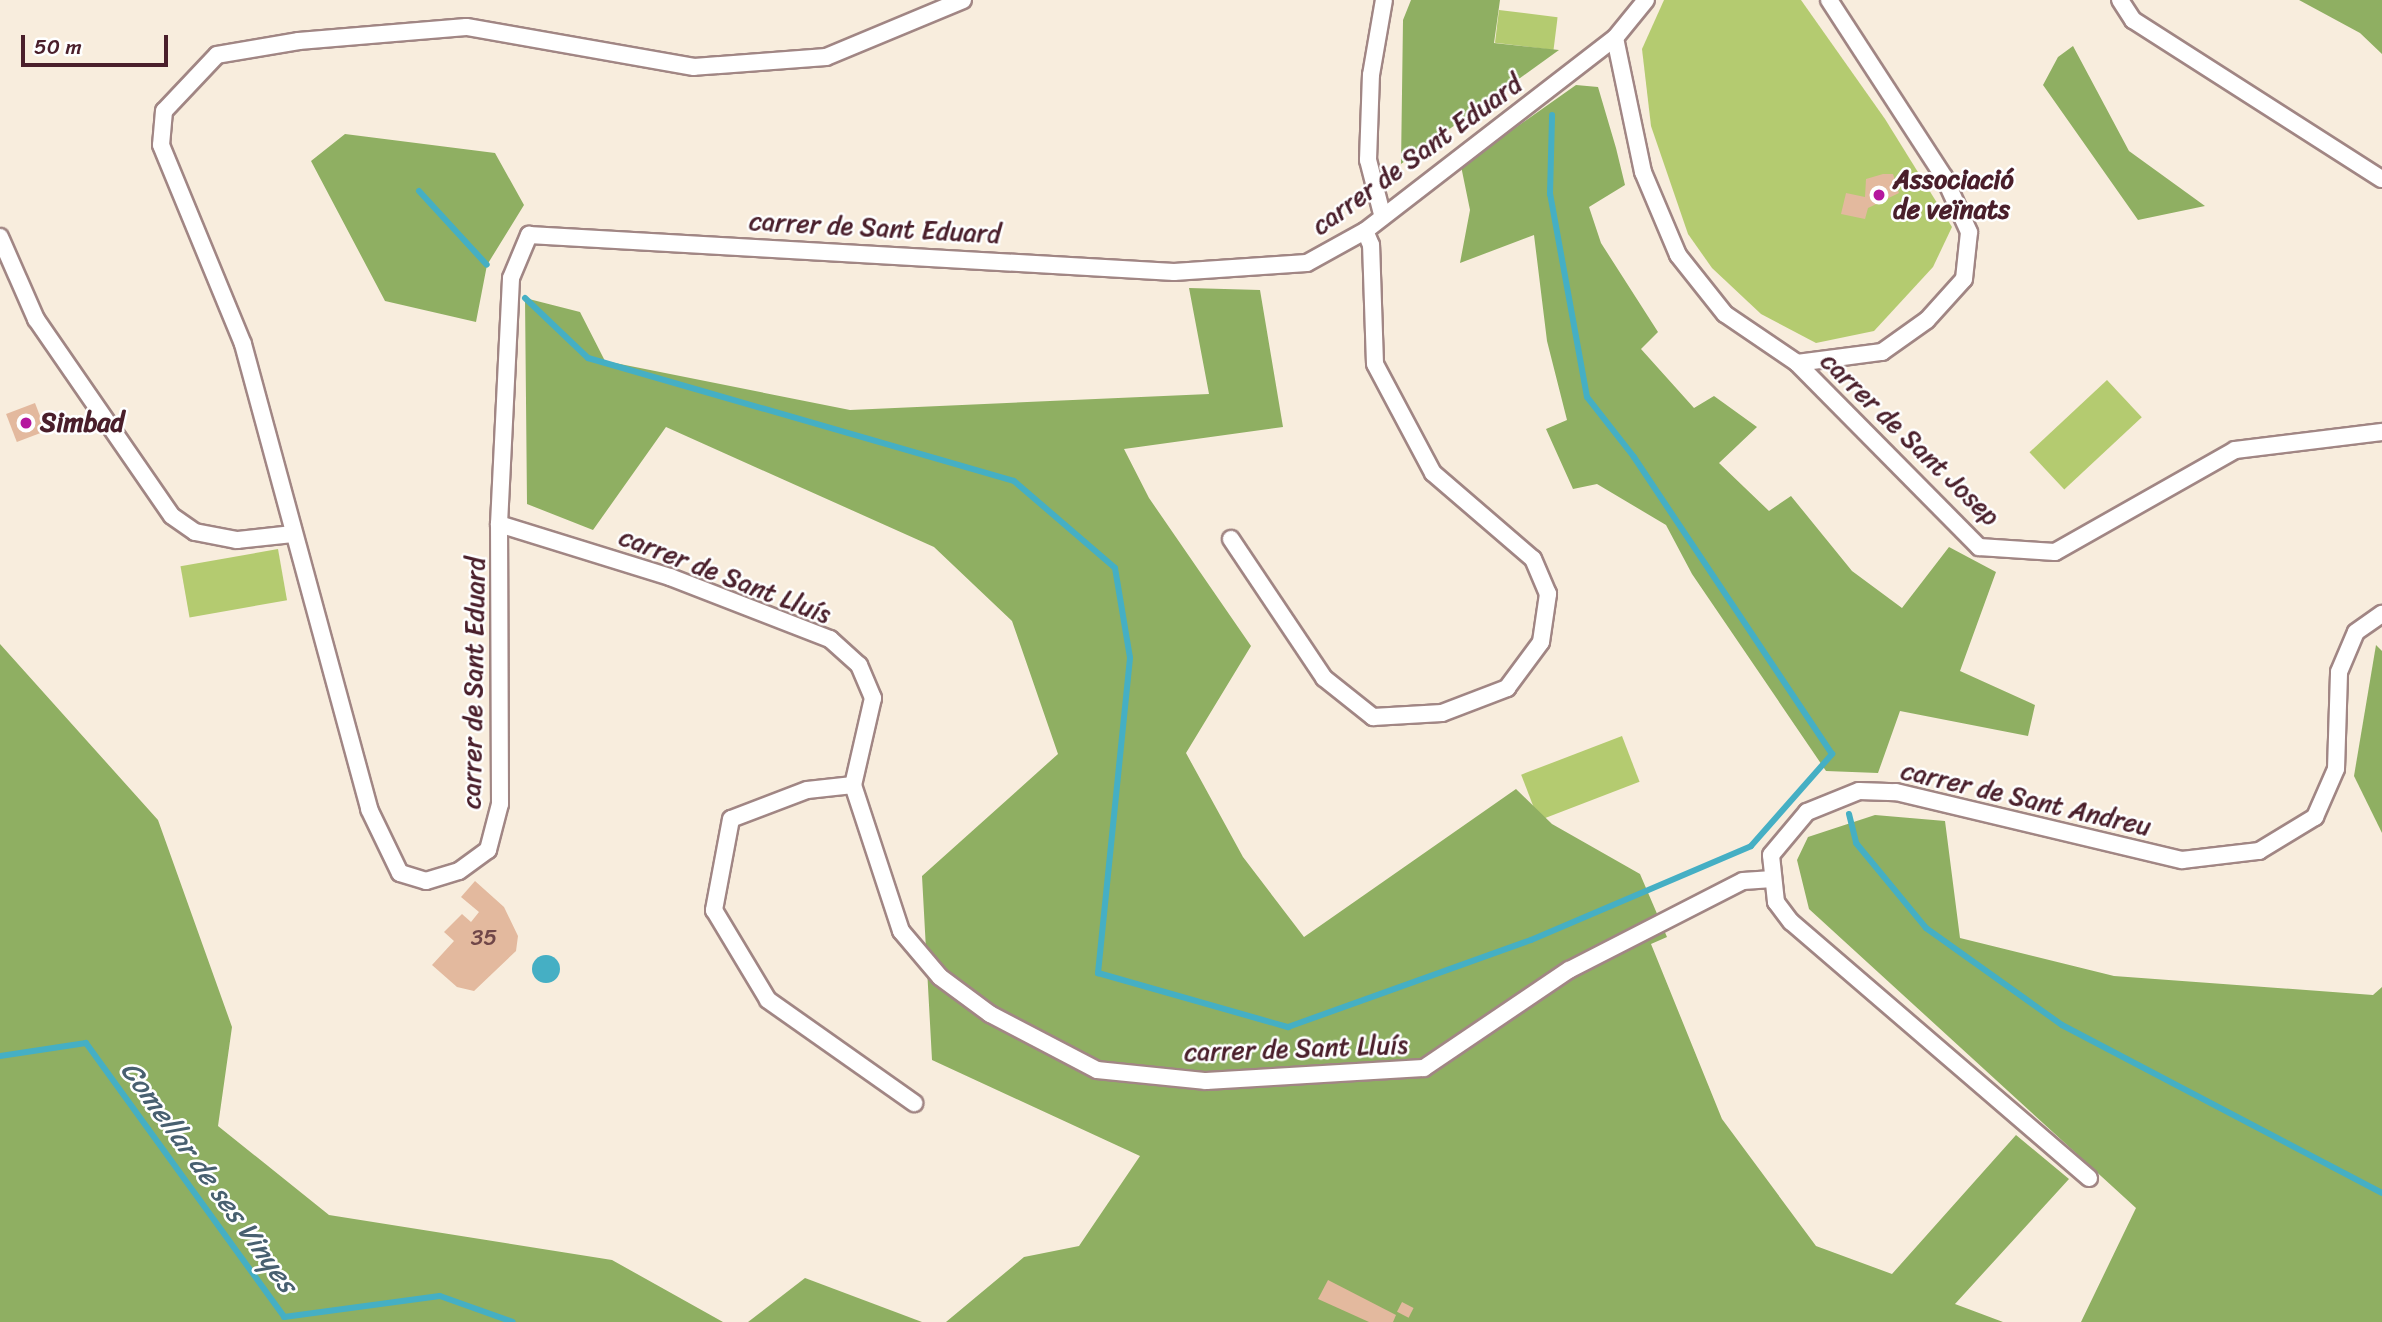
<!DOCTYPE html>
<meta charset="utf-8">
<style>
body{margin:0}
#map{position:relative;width:2382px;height:1322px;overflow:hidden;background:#f8eddd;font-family:Sriracha,sans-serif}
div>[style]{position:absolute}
.green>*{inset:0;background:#b4cb70;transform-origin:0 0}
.forest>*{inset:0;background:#8faf62}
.water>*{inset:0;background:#45afc4}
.round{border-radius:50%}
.stream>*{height:6px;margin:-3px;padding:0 3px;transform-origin:3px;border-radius:3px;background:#45afc4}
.building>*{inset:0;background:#e3b99e;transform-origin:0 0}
.roads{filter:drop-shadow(2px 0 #a18684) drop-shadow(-2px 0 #a18684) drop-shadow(0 2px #a18684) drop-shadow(0 -2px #a18684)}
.minor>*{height:16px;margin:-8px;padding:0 8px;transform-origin:8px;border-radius:8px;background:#fff}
.dots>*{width:19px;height:19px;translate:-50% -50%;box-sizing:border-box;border:4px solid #fff;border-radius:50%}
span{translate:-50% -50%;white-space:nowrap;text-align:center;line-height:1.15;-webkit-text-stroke:5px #fff;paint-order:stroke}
.number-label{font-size:23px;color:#704648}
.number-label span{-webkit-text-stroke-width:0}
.street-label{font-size:26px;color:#4a1f2b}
.poi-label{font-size:26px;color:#4a1f2b;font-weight:700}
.left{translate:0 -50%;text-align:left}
.water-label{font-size:28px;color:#486070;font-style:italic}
.scale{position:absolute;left:21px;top:35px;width:147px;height:32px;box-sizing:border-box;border:4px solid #4a1f2b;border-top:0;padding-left:9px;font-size:21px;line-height:24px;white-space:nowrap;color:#4a1f2b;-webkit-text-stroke:5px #fff;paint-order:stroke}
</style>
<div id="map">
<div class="green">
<i style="clip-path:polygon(1664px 0,1801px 0,1885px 119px,1952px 227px,1933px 267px,1874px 331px,1816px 343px,1761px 314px,1712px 268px,1688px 234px,1651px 126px,1642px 49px)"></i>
<i style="left:1499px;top:10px;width:59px;height:33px;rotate:7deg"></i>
<i style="left:2107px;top:380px;width:51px;height:106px;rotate:47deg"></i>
<i style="left:278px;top:549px;width:52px;height:99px;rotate:80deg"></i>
<i style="left:1622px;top:736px;width:49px;height:108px;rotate:69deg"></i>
</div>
<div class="forest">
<i style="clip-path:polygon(1411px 0,1500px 0,1494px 43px,1559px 50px,1401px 164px,1403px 20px)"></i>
<i style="clip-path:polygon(2299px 0,2382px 0,2382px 54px,2360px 33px)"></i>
<i style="clip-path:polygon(2073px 46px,2129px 151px,2205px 206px,2138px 220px,2043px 85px,2058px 57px)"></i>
<i style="clip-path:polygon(1576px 85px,1598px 87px,1616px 148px,1625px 185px,1589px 207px,1601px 243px,1658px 332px,1641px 349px,1694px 408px,1714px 396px,1757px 427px,1719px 463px,1769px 511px,1791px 496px,1852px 571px,1902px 608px,1949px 547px,1996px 572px,1960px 671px,2035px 705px,2028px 736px,1900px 711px,1878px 773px,1826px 771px,1692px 574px,1666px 525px,1597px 484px,1573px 489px,1546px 429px,1567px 420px,1547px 341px,1534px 235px,1460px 263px,1470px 210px,1461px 166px)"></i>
<i style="clip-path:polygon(345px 134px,495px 153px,524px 205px,487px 265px,476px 322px,385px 301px,311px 161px)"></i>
<i style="clip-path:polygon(1189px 288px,1260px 290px,1283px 427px,1124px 449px,1149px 498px,1251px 646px,1186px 753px,1243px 857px,1304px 937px,1516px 789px,1552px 824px,1640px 874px,1667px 937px,1651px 944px,1722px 1119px,1816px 1246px,1892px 1274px,2016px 1135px,2069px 1179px,1955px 1304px,2003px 1322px,946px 1322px,1024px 1257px,1079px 1246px,1140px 1156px,932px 1060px,922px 876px,1058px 754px,1012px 621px,934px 547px,666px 427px,593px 530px,527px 504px,525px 298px,580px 312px,605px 361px,850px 410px,1209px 394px)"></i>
<i style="clip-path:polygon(0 644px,158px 820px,232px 1027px,218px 1126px,329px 1215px,612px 1260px,723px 1322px,0 1322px)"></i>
<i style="clip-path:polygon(2376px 645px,2382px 651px,2382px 833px,2354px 776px)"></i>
<i style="clip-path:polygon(1875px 815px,1945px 821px,1960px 938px,2114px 976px,2373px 995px,2382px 987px,2382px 1322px,2081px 1322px,2136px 1208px,1809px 909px,1797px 860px,1808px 837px)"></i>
<i style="clip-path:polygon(805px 1278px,922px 1322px,748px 1322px)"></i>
</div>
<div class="water">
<i class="round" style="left:532px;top:955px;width:28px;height:28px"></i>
</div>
<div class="stream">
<i style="left:419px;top:191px;width:100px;rotate:47.4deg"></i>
<i style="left:525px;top:298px;width:87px;rotate:43.6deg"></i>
<i style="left:588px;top:358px;width:443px;rotate:16.1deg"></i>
<i style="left:1014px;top:481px;width:133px;rotate:40.7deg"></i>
<i style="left:1115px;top:568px;width:91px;rotate:80.5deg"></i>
<i style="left:1130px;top:658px;width:317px;rotate:95.8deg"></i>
<i style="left:1098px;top:973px;width:198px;rotate:15.9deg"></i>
<i style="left:1288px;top:1027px;width:258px;rotate:-19.7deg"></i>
<i style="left:1531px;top:940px;width:239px;rotate:-23.1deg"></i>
<i style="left:1751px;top:846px;width:123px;rotate:-48.6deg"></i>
<i style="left:1832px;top:754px;width:357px;rotate:-123.7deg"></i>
<i style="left:1634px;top:457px;width:76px;rotate:-128.1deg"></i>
<i style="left:1587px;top:397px;width:206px;rotate:-100.3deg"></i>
<i style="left:1550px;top:194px;width:79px;rotate:-88.5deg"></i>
<i style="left:1849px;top:814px;width:30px;rotate:76deg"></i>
<i style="left:1856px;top:843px;width:110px;rotate:50.5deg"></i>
<i style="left:1926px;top:928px;width:167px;rotate:35.5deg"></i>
<i style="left:2062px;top:1025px;width:361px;rotate:27.7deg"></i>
<i style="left:0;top:1056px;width:87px;rotate:-8.6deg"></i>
<i style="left:86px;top:1043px;width:338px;rotate:54.1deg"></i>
<i style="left:284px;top:1317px;width:157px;rotate:-7.7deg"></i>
<i style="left:440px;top:1296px;width:77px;rotate:19.6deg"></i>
</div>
<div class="building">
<i style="clip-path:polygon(1883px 174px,1893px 174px,1899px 193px,1868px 208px,1865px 219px,1841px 214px,1846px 193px,1865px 197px,1866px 179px)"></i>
<i style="left:35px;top:403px;width:30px;height:31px;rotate:69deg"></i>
<i style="clip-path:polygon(475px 881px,504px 907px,518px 936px,516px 951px,474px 991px,457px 987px,432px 965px,454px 941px,444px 932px,462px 914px,471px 922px,479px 912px,461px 897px)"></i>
<i style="clip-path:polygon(1328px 1280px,1396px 1315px,1393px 1322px,1369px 1322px,1318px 1299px)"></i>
<i style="left:1402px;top:1302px;width:13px;height:11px;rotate:27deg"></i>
</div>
<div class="roads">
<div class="minor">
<i style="left:963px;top:0;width:148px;rotate:157.4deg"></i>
<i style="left:826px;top:57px;width:132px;rotate:175.7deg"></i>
<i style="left:694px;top:67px;width:231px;rotate:-170deg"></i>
<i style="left:466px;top:27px;width:168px;rotate:175.2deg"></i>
<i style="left:299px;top:41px;width:83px;rotate:170.3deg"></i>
<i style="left:217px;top:55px;width:77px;rotate:133.4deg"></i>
<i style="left:164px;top:111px;width:34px;rotate:95deg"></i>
<i style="left:161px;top:145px;width:215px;rotate:67.6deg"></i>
<i style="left:243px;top:344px;width:482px;rotate:74.8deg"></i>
<i style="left:369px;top:809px;width:71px;rotate:64.2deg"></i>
<i style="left:400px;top:873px;width:27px;rotate:17deg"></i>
<i style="left:426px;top:881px;width:34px;rotate:-17deg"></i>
<i style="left:459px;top:871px;width:36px;rotate:-36deg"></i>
<i style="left:488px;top:850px;width:48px;rotate:-75.4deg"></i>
<i style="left:500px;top:804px;width:280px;rotate:-90.2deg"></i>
<i style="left:499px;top:524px;width:246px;rotate:-87.2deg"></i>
<i style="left:511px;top:278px;width:47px;rotate:-67.3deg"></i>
<i style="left:529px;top:235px;width:646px;rotate:3.28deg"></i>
<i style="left:1174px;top:272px;width:133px;rotate:-3.9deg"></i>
<i style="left:1307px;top:263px;width:66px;rotate:-28.9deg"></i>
<i style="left:1365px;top:231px;width:316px;rotate:-37.7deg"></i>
<i style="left:1615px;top:38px;width:49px;rotate:-50.8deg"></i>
<i style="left:2120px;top:0;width:24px;rotate:57deg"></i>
<i style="left:2133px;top:20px;width:295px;rotate:32.6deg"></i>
<i style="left:1615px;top:38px;width:137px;rotate:78.2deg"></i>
<i style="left:1643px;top:172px;width:90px;rotate:67.1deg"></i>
<i style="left:1678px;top:255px;width:75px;rotate:51.5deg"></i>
<i style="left:1725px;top:314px;width:87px;rotate:34.2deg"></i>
<i style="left:1797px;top:363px;width:86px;rotate:-7.4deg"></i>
<i style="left:1882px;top:352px;width:55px;rotate:-35.4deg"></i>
<i style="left:1927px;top:320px;width:55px;rotate:-47.9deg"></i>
<i style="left:1964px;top:279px;width:47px;rotate:-83.9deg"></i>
<i style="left:1969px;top:232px;width:60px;rotate:-114.4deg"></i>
<i style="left:1944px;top:177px;width:211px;rotate:-123deg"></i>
<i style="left:1382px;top:214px;width:56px;rotate:-104.5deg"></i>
<i style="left:1368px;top:160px;width:85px;rotate:-88deg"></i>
<i style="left:1371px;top:75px;width:76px;rotate:-80.2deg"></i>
<i style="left:0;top:237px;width:90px;rotate:66.3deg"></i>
<i style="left:36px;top:319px;width:239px;rotate:55.4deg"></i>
<i style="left:172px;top:516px;width:28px;rotate:35deg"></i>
<i style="left:195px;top:532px;width:43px;rotate:10.8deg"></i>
<i style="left:237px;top:540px;width:55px;rotate:-6.2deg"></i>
<i style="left:1797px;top:363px;width:259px;rotate:45.3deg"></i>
<i style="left:1979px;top:547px;width:76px;rotate:3.8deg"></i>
<i style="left:2055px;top:552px;width:207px;rotate:-29.5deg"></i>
<i style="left:2235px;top:450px;width:148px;rotate:-7deg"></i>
<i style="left:499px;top:524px;width:179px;rotate:17.2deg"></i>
<i style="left:670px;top:577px;width:172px;rotate:21.2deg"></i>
<i style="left:830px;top:639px;width:39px;rotate:42deg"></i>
<i style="left:859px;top:665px;width:36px;rotate:67deg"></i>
<i style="left:873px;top:698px;width:89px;rotate:102.9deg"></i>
<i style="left:853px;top:785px;width:154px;rotate:71.8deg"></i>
<i style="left:901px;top:931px;width:60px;rotate:49.7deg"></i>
<i style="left:940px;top:977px;width:62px;rotate:36.5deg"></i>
<i style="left:990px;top:1014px;width:121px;rotate:27.6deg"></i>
<i style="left:1097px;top:1070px;width:110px;rotate:5.8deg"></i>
<i style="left:1206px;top:1081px;width:218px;rotate:-3.4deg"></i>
<i style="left:1424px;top:1068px;width:175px;rotate:-34.1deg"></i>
<i style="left:1569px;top:970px;width:195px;rotate:-27.1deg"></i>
<i style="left:1743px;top:881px;width:26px;rotate:-4deg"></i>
<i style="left:1231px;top:539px;width:167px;rotate:56.2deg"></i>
<i style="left:1324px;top:678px;width:63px;rotate:38.5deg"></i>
<i style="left:1373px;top:717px;width:69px;rotate:-3.3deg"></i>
<i style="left:1442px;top:713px;width:70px;rotate:-21deg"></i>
<i style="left:1507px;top:688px;width:57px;rotate:-53.5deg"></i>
<i style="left:1541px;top:642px;width:49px;rotate:-81.7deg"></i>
<i style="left:1548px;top:594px;width:38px;rotate:-113deg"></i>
<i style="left:1533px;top:559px;width:132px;rotate:-139.3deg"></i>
<i style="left:1433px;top:473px;width:123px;rotate:-118deg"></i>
<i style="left:1375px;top:364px;width:119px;rotate:-91.9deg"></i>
<i style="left:1371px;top:245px;width:15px;rotate:-113deg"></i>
<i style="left:853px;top:785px;width:46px;rotate:173.8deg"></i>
<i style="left:807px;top:790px;width:81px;rotate:159.1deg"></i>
<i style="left:731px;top:819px;width:93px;rotate:100.6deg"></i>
<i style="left:714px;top:910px;width:105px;rotate:59deg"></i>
<i style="left:768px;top:1000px;width:179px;rotate:35.2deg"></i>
<i style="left:2089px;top:1178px;width:393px;rotate:-139.3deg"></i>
<i style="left:1791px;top:922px;width:25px;rotate:-127deg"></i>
<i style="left:1776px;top:902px;width:47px;rotate:-96.1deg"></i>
<i style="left:1771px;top:855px;width:56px;rotate:-50.1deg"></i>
<i style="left:1807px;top:812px;width:56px;rotate:-22deg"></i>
<i style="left:1859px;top:791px;width:37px;rotate:2deg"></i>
<i style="left:1896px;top:792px;width:294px;rotate:13.4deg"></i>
<i style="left:2182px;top:860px;width:78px;rotate:-6.7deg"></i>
<i style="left:2259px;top:851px;width:66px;rotate:-31.3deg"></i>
<i style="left:2315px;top:817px;width:52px;rotate:-66.4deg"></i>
<i style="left:2336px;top:769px;width:97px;rotate:-88.2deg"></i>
<i style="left:2339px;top:672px;width:43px;rotate:-67deg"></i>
<i style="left:2356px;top:632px;width:32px;rotate:-35deg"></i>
</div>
</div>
<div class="dots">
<i style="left:1879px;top:195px;background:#b5179e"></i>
<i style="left:26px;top:423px;background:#b5179e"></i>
</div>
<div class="number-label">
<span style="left:484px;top:938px">35</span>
</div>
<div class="street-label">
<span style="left:1417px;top:155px;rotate:-36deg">carrer de Sant Eduard</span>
<span style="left:875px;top:228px;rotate:3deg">carrer de Sant Eduard</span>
<span style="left:1910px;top:439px;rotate:44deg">carrer de Sant Josep</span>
<span style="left:725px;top:576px;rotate:21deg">carrer de Sant Lluís</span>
<span style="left:474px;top:683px;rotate:-89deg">carrer de Sant Eduard</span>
<span style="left:2026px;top:799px;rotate:13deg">carrer de Sant Andreu</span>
<span style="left:1296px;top:1049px;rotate:-2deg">carrer de Sant Lluís</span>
</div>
<div class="poi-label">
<span class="left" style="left:1893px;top:195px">Associació<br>de veïnats</span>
<span class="left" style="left:40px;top:423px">Simbad</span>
</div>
<div class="water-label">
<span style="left:209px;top:1177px;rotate:54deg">Comellar de ses Vinyes</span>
</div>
<div class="scale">50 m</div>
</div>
